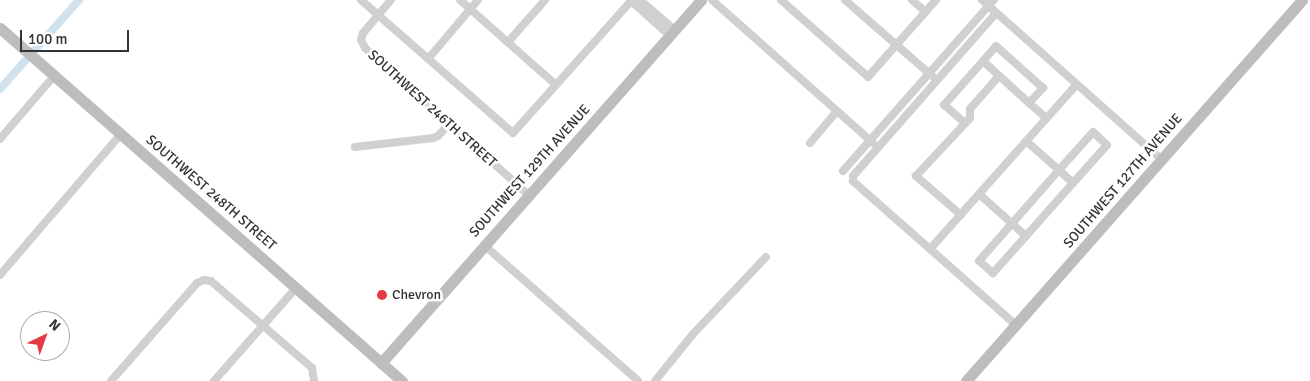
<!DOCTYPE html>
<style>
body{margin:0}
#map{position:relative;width:1310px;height:381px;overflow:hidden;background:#fff;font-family:Signika,sans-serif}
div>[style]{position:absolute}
.canal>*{height:8px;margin:-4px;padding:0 4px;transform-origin:4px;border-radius:4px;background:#cfe2ee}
.street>*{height:8px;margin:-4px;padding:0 4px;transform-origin:4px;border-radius:4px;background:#d0d0d0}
.secondary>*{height:11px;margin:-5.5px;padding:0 5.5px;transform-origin:5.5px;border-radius:5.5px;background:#bdbdbd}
.dots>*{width:14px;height:14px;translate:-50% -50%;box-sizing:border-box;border:2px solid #fff;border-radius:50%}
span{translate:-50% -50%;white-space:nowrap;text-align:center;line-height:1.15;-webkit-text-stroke:5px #fff;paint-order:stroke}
.street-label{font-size:14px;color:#333}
.poi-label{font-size:14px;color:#333}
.left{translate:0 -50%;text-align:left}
.north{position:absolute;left:20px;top:311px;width:50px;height:50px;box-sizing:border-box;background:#fff;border:1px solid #adadad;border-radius:50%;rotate:42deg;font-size:14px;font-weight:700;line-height:20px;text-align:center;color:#333}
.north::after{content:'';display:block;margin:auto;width:18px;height:22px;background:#e63946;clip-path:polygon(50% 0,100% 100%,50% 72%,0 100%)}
.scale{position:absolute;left:20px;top:30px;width:109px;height:22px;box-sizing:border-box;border:2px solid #333;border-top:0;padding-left:6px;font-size:15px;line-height:18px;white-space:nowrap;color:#333;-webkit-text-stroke:4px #fff;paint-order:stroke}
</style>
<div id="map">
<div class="canal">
<i style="left:0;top:89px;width:119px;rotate:-48.4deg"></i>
</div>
<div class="street">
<i style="left:361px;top:0;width:202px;rotate:41.2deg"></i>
<i style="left:513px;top:133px;width:178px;rotate:-48.2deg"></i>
<i style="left:391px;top:0;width:43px;rotate:130.3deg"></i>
<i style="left:363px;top:33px;width:7px;rotate:106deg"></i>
<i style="left:361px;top:40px;width:9px;rotate:63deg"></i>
<i style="left:365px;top:48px;width:220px;rotate:41.9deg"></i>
<i style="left:460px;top:0;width:128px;rotate:41.5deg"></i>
<i style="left:630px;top:0;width:54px;rotate:42deg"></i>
<i style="left:640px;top:0;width:46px;rotate:40.6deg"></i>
<i style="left:712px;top:0;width:215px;rotate:41.6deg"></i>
<i style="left:781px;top:0;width:116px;rotate:41.5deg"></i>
<i style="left:868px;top:77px;width:103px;rotate:-48.6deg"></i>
<i style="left:845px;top:0;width:116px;rotate:41.1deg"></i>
<i style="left:912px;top:0;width:18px;rotate:41deg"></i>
<i style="left:982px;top:0;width:241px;rotate:41.6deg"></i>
<i style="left:508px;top:42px;width:56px;rotate:-48.6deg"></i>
<i style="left:428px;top:59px;width:77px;rotate:-49.7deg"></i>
<i style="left:1029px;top:103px;width:21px;rotate:-47deg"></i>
<i style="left:1043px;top:88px;width:63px;rotate:-138.2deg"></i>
<i style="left:996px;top:46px;width:20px;rotate:131deg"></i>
<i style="left:983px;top:61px;width:62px;rotate:42.4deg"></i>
<i style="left:1029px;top:103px;width:23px;rotate:41deg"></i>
<i style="left:965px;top:123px;width:28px;rotate:-139deg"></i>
<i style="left:944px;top:105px;width:59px;rotate:-48.4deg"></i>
<i style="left:0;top:139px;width:83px;rotate:-49.4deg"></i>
<i style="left:1026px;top:141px;width:44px;rotate:41.3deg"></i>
<i style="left:1059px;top:170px;width:51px;rotate:-48.2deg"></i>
<i style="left:1093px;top:132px;width:19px;rotate:43deg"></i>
<i style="left:1107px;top:145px;width:51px;rotate:131.8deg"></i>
<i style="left:1073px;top:183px;width:71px;rotate:131.6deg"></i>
<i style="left:1026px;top:236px;width:50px;rotate:131.7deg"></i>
<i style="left:993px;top:273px;width:18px;rotate:-139deg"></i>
<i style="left:979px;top:261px;width:121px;rotate:-48.7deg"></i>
<i style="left:1059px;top:170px;width:19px;rotate:43deg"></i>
<i style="left:810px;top:143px;width:42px;rotate:-49.8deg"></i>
<i style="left:355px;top:147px;width:79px;rotate:-6.6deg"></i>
<i style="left:433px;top:138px;width:5px;rotate:-22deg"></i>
<i style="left:438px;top:136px;width:16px;rotate:-47deg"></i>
<i style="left:843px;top:171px;width:228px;rotate:-48.6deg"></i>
<i style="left:979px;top:194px;width:63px;rotate:41.8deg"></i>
<i style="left:961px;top:215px;width:60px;rotate:-139.1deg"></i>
<i style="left:916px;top:176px;width:79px;rotate:-47deg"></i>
<i style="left:970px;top:118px;width:9px;rotate:-90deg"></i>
<i style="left:970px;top:109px;width:44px;rotate:-48.7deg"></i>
<i style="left:484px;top:245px;width:205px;rotate:41.4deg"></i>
<i style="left:930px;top:249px;width:103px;rotate:-138.6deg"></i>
<i style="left:853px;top:181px;width:5px;rotate:-90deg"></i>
<i style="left:853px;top:176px;width:217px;rotate:-48.7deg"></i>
<i style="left:0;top:275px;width:186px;rotate:-49.4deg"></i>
<i style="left:1016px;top:325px;width:115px;rotate:-138.5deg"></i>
<i style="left:930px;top:249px;width:220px;rotate:-48.3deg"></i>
<i style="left:111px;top:381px;width:130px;rotate:-48.7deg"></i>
<i style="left:197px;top:283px;width:8px;rotate:-23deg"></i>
<i style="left:204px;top:280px;width:7px;rotate:8deg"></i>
<i style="left:211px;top:281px;width:133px;rotate:40.7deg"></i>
<i style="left:312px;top:368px;width:13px;rotate:81deg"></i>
<i style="left:214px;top:381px;width:124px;rotate:-48.6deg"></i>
<i style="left:655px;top:381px;width:60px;rotate:-51deg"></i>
<i style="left:693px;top:334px;width:106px;rotate:-46.5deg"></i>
</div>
<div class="secondary">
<i style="left:0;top:28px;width:535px;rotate:41.29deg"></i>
<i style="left:381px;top:363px;width:484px;rotate:-48.6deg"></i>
<i style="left:966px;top:381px;width:508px;rotate:-48.59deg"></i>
</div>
<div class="dots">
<i style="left:382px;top:295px;background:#e63946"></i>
</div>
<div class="street-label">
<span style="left:432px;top:109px;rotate:42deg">SOUTHWEST 246TH STREET</span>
<span style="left:530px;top:171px;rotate:-48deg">SOUTHWEST 129TH AVENUE</span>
<span style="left:1123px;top:181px;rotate:-49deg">SOUTHWEST 127TH AVENUE</span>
<span style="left:211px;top:193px;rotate:41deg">SOUTHWEST 248TH STREET</span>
</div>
<div class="poi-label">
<span class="left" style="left:392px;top:295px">Chevron</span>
</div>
<div class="north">N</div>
<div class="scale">100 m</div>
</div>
